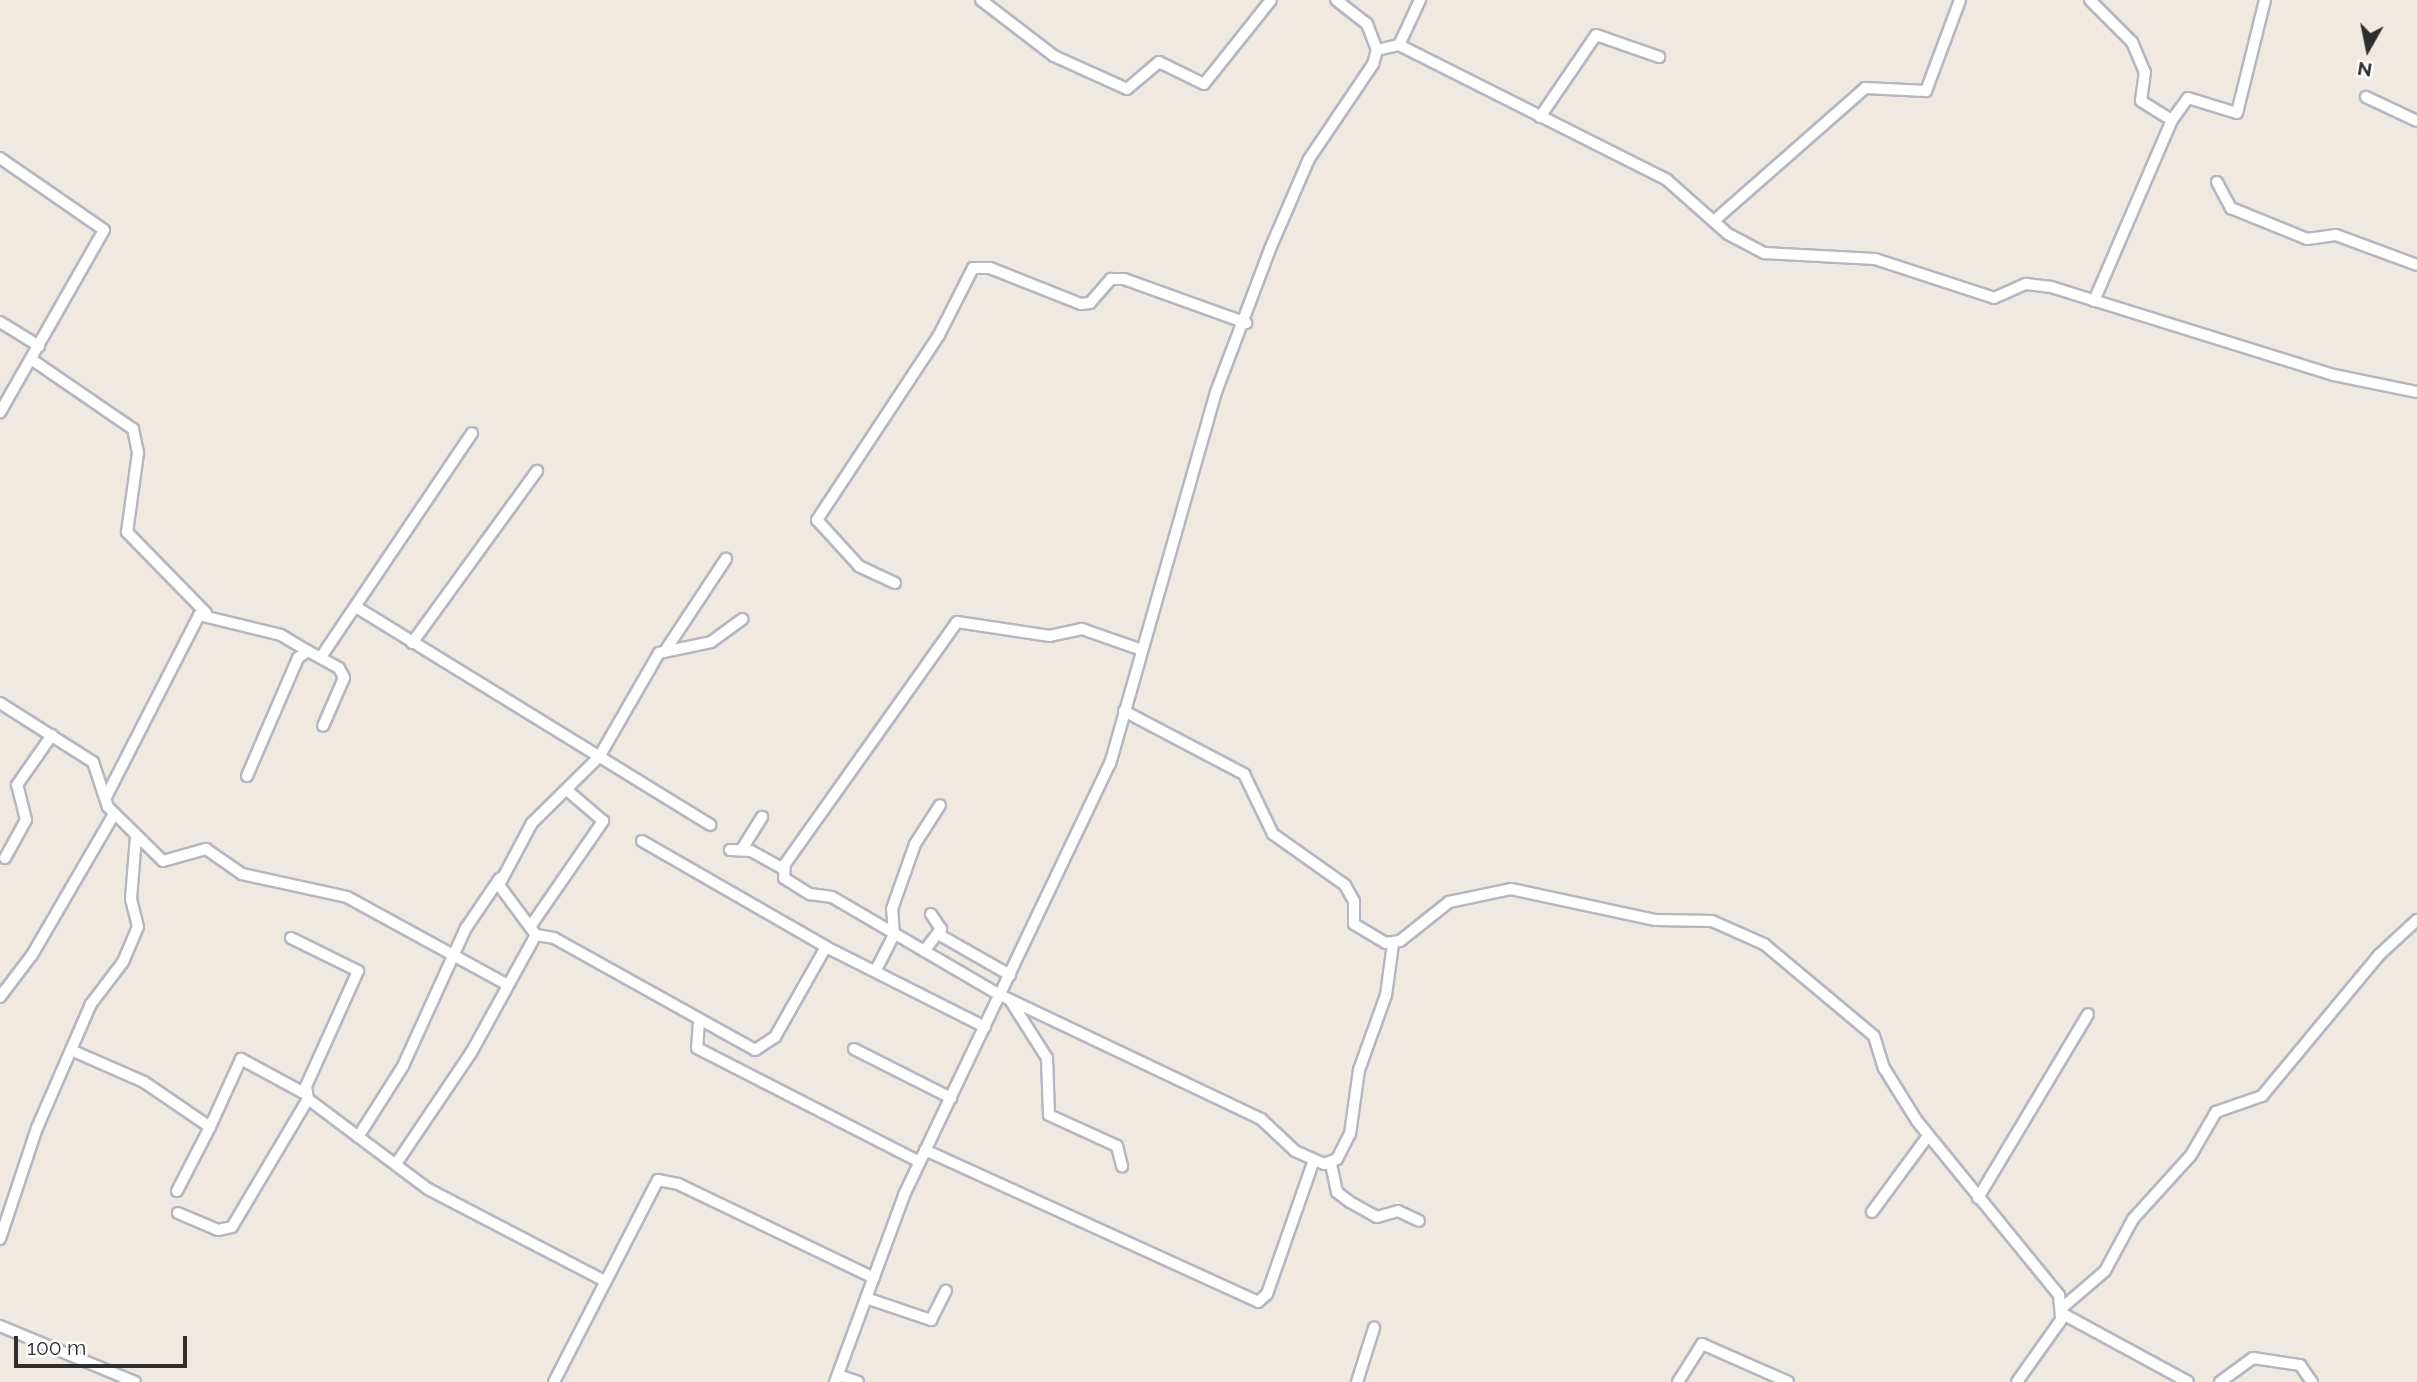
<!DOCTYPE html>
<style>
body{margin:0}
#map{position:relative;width:2417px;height:1382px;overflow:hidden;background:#efe9e1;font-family:Raleway,sans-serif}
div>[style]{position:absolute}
.roads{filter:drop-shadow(2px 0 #b4b7c1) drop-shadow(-2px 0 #b4b7c1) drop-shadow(0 2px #b4b7c1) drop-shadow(0 -2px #b4b7c1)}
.minor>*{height:10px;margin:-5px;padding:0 5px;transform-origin:5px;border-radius:5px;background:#fff}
span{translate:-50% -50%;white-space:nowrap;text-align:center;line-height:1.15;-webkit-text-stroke:7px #fff;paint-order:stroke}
.north{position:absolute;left:2333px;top:14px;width:70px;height:70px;-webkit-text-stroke:5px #fff;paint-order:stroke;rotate:189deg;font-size:19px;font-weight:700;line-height:28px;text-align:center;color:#2e2e2e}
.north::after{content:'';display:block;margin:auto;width:24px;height:32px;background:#2e2e2e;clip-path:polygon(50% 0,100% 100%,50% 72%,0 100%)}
.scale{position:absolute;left:14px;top:1336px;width:173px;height:32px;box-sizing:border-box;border:4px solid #2e2e2e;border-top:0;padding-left:9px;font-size:21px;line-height:24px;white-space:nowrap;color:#2e2e2e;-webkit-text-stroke:5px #fff;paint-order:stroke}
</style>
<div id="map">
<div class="roads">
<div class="minor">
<i style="left:981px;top:0;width:92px;rotate:37.5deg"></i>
<i style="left:1054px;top:56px;width:80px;rotate:24.3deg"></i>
<i style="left:1127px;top:89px;width:42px;rotate:-40.2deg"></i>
<i style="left:1159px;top:62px;width:50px;rotate:26.1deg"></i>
<i style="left:1204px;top:84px;width:107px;rotate:-51.4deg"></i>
<i style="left:2090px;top:0;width:59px;rotate:45deg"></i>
<i style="left:2132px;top:42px;width:33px;rotate:67deg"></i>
<i style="left:2145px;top:72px;width:29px;rotate:98deg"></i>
<i style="left:2141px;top:101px;width:36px;rotate:32deg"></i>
<i style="left:2172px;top:120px;width:27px;rotate:-54deg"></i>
<i style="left:2188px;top:98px;width:51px;rotate:17deg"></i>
<i style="left:2237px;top:113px;width:116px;rotate:-76.1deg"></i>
<i style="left:1399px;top:45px;width:300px;rotate:26.7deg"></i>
<i style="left:1667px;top:180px;width:81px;rotate:41.5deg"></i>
<i style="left:1728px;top:234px;width:41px;rotate:27.8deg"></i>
<i style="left:1764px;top:253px;width:111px;rotate:3.1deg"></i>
<i style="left:1875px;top:259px;width:125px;rotate:18.1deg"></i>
<i style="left:1994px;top:298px;width:35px;rotate:-24deg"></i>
<i style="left:2026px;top:284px;width:25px;rotate:7deg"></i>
<i style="left:2051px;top:287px;width:296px;rotate:17.3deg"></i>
<i style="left:2334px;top:375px;width:85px;rotate:11.6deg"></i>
<i style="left:1377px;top:50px;width:23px;rotate:-13deg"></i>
<i style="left:1399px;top:45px;width:50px;rotate:-65deg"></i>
<i style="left:2366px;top:97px;width:56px;rotate:25.2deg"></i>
<i style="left:1540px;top:117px;width:99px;rotate:-55.7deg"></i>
<i style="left:1596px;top:35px;width:67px;rotate:19.2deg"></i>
<i style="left:0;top:158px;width:126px;rotate:34.7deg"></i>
<i style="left:104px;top:230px;width:210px;rotate:119.7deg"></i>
<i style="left:2217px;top:182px;width:30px;rotate:62deg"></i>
<i style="left:2231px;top:208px;width:82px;rotate:22.2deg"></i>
<i style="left:2307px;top:239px;width:29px;rotate:-8deg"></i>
<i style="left:2336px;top:235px;width:86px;rotate:20.3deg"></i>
<i style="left:1715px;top:220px;width:200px;rotate:-41.3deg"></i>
<i style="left:1865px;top:88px;width:61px;rotate:2.8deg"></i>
<i style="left:1926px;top:91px;width:97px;rotate:-69.5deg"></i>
<i style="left:2094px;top:301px;width:197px;rotate:-66.7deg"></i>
<i style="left:0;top:322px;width:46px;rotate:31.6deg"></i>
<i style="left:31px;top:359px;width:124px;rotate:34.5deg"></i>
<i style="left:133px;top:429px;width:25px;rotate:78deg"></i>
<i style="left:138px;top:453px;width:80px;rotate:97.9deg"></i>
<i style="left:127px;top:532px;width:113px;rotate:45.7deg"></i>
<i style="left:895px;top:583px;width:40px;rotate:-155deg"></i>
<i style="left:859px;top:566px;width:62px;rotate:-132.4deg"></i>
<i style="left:817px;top:520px;width:222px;rotate:-56.6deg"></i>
<i style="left:939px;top:335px;width:75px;rotate:-63.1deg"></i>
<i style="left:973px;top:268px;width:17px"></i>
<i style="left:990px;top:268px;width:98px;rotate:21.6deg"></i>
<i style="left:1081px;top:304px;width:9px;rotate:-6deg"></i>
<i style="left:1090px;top:303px;width:32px;rotate:-49deg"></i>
<i style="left:1111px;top:279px;width:13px"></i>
<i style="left:1124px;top:279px;width:130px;rotate:19.8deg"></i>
<i style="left:356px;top:607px;width:416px;rotate:31.6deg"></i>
<i style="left:412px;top:643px;width:213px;rotate:-54deg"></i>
<i style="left:667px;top:648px;width:107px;rotate:-56.5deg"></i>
<i style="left:1142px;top:650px;width:64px;rotate:-160.7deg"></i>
<i style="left:1082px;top:629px;width:33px;rotate:168deg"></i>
<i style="left:1050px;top:636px;width:94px;rotate:-171.4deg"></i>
<i style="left:957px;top:622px;width:297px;rotate:125.4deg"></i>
<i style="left:785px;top:864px;width:14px;rotate:94deg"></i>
<i style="left:784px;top:878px;width:31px;rotate:32deg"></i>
<i style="left:810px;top:894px;width:22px;rotate:8deg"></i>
<i style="left:832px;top:897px;width:194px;rotate:30.3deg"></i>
<i style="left:1000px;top:995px;width:289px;rotate:25.4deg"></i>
<i style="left:1261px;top:1119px;width:47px;rotate:43.3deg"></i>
<i style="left:1295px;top:1151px;width:32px;rotate:24deg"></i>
<i style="left:1324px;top:1164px;width:14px;rotate:-21deg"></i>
<i style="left:1337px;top:1159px;width:28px;rotate:-63deg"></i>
<i style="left:1350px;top:1134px;width:65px;rotate:-82deg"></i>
<i style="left:1359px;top:1070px;width:80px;rotate:-70.2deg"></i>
<i style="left:1386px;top:995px;width:51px;rotate:-82.2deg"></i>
<i style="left:321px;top:657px;width:270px;rotate:-56deg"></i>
<i style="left:0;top:703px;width:110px;rotate:32.4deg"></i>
<i style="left:93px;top:762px;width:47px;rotate:71.6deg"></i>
<i style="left:108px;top:807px;width:77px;rotate:44.5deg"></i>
<i style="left:163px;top:861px;width:45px;rotate:-15.6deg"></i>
<i style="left:206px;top:849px;width:44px;rotate:34.8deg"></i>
<i style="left:242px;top:874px;width:107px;rotate:12.4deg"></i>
<i style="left:347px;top:897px;width:181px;rotate:28.7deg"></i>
<i style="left:1124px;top:711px;width:136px;rotate:27.7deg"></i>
<i style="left:1244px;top:774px;width:67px;rotate:64.2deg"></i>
<i style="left:1273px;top:834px;width:88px;rotate:35.3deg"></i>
<i style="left:1345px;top:885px;width:18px;rotate:61deg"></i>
<i style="left:1354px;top:901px;width:23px;rotate:90deg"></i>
<i style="left:1354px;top:924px;width:37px;rotate:31deg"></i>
<i style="left:1386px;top:943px;width:14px;rotate:-8deg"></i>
<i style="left:1400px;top:941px;width:63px;rotate:-38.5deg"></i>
<i style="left:1449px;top:902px;width:63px;rotate:-11.8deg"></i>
<i style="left:1511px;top:889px;width:148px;rotate:12.1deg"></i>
<i style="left:1656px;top:920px;width:56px;rotate:1deg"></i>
<i style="left:1712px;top:921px;width:57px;rotate:23.9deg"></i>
<i style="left:1764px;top:944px;width:143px;rotate:39.9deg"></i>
<i style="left:1874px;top:1036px;width:34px;rotate:73deg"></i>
<i style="left:1884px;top:1068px;width:62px;rotate:58.1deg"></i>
<i style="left:1917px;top:1121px;width:225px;rotate:50.8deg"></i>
<i style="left:2059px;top:1295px;width:25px;rotate:85deg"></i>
<i style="left:2061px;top:1320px;width:76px;rotate:125.4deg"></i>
<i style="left:247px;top:776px;width:129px;rotate:-66.6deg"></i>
<i style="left:298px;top:658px;width:12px;rotate:-35deg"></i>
<i style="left:308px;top:651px;width:35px;rotate:29deg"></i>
<i style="left:339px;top:668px;width:11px;rotate:63deg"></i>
<i style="left:344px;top:678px;width:52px;rotate:113.6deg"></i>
<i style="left:106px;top:797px;width:204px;rotate:-62.9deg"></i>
<i style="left:199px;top:615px;width:84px;rotate:13.7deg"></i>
<i style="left:281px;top:635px;width:31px;rotate:31deg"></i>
<i style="left:642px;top:841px;width:212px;rotate:29.9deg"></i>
<i style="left:742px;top:849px;width:38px;rotate:-58deg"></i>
<i style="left:730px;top:850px;width:21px;rotate:3deg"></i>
<i style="left:751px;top:851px;width:37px;rotate:29deg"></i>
<i style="left:5px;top:858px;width:43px;rotate:-61.1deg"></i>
<i style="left:26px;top:820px;width:36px;rotate:-104deg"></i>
<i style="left:17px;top:785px;width:61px;rotate:-55deg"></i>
<i style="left:530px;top:927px;width:129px;rotate:-55.4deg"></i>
<i style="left:603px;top:821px;width:48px;rotate:-139.3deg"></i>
<i style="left:938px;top:934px;width:83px;rotate:29.7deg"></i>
<i style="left:536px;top:935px;width:62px;rotate:-126.5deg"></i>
<i style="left:499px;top:885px;width:70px;rotate:-62deg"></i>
<i style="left:532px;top:823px;width:94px;rotate:-44.6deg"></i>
<i style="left:599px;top:757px;width:120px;rotate:-60deg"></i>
<i style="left:659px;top:653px;width:53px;rotate:-11.9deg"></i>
<i style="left:711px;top:642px;width:39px;rotate:-36deg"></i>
<i style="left:291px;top:938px;width:75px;rotate:26.2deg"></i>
<i style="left:358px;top:971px;width:126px;rotate:114.3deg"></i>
<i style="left:306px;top:1086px;width:13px;rotate:81deg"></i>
<i style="left:308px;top:1099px;width:150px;rotate:36.9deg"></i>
<i style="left:428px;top:1189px;width:199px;rotate:27.5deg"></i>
<i style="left:924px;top:951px;width:28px;rotate:-52deg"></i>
<i style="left:941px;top:929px;width:18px;rotate:-124deg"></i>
<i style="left:876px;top:970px;width:39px;rotate:-63deg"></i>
<i style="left:894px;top:935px;width:26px;rotate:-94deg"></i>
<i style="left:892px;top:909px;width:69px;rotate:-70.5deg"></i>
<i style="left:915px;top:844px;width:46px;rotate:-57.3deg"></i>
<i style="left:0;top:997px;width:53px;rotate:-52.7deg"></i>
<i style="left:32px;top:955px;width:163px;rotate:-59.8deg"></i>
<i style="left:1010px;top:1000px;width:69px;rotate:57.5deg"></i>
<i style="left:1047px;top:1058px;width:57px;rotate:88deg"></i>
<i style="left:1049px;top:1115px;width:75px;rotate:24.5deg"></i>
<i style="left:1117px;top:1146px;width:21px;rotate:76deg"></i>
<i style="left:699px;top:1021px;width:27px;rotate:94deg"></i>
<i style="left:697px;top:1048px;width:250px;rotate:27.1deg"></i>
<i style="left:854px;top:1049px;width:109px;rotate:26.8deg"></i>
<i style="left:71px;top:1050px;width:80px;rotate:23.7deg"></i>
<i style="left:144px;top:1082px;width:80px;rotate:34.3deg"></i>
<i style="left:210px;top:1127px;width:75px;rotate:-65.5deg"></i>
<i style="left:241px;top:1059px;width:72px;rotate:28.4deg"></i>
<i style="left:358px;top:1137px;width:84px;rotate:-57.6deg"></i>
<i style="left:403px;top:1066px;width:152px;rotate:-65.5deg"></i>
<i style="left:466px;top:928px;width:60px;rotate:-55.8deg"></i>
<i style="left:925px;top:1150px;width:366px;rotate:24.5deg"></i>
<i style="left:1258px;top:1302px;width:12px;rotate:-42deg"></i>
<i style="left:1267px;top:1294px;width:142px;rotate:-70.7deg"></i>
<i style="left:396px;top:1164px;width:134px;rotate:-56deg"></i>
<i style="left:471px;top:1053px;width:135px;rotate:-61.2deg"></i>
<i style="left:536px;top:935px;width:18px;rotate:9deg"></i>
<i style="left:554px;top:938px;width:230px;rotate:29.1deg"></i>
<i style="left:755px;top:1050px;width:24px;rotate:-33deg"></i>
<i style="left:775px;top:1037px;width:103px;rotate:-60.5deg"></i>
<i style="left:826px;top:947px;width:178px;rotate:26.7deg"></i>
<i style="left:1331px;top:1164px;width:29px;rotate:78deg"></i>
<i style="left:1337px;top:1192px;width:16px;rotate:38deg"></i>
<i style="left:1350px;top:1202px;width:31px;rotate:29deg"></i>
<i style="left:1377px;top:1217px;width:22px;rotate:-16deg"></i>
<i style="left:1398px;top:1211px;width:23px;rotate:25deg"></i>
<i style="left:177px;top:1191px;width:72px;rotate:-62.7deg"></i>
<i style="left:1978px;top:1198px;width:214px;rotate:-59.1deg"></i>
<i style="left:1872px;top:1212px;width:94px;rotate:-53.6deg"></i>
<i style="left:178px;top:1213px;width:43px;rotate:23deg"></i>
<i style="left:218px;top:1230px;width:14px;rotate:-12deg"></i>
<i style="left:232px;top:1227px;width:149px;rotate:-59.3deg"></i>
<i style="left:0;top:1239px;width:117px;rotate:-71.6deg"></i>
<i style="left:37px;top:1128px;width:135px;rotate:-66.5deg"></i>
<i style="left:91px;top:1004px;width:53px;rotate:-52.7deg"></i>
<i style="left:123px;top:962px;width:38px;rotate:-67deg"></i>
<i style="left:138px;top:927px;width:29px;rotate:-104deg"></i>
<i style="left:131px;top:899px;width:62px;rotate:-85.4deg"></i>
<i style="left:866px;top:1298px;width:69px;rotate:18.7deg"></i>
<i style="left:931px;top:1320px;width:33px;rotate:-63deg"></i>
<i style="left:2063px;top:1307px;width:55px;rotate:-40.6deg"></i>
<i style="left:2105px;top:1271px;width:59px;rotate:-61.7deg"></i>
<i style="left:2133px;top:1219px;width:86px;rotate:-47.8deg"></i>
<i style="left:2191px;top:1155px;width:50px;rotate:-59.8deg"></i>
<i style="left:2216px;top:1112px;width:49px;rotate:-19.2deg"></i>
<i style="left:2262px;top:1096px;width:183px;rotate:-50.3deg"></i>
<i style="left:2379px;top:955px;width:52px;rotate:-42.6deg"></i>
<i style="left:2063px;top:1314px;width:142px;rotate:28.5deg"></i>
<i style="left:0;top:1326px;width:146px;rotate:22.5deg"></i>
<i style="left:838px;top:1375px;width:21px;rotate:19deg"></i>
<i style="left:554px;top:1382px;width:227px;rotate:-62.8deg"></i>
<i style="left:658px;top:1180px;width:20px;rotate:11deg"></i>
<i style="left:678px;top:1184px;width:217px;rotate:25.6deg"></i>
<i style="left:835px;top:1382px;width:199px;rotate:-69.7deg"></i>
<i style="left:904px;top:1195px;width:478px;rotate:-64.5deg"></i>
<i style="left:1110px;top:764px;width:387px;rotate:-74.1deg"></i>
<i style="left:1216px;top:392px;width:153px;rotate:-69.3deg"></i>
<i style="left:1270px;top:249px;width:98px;rotate:-66.6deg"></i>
<i style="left:1309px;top:159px;width:115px;rotate:-56deg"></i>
<i style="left:1373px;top:64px;width:15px;rotate:-74deg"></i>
<i style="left:1377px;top:50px;width:28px;rotate:-111deg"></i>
<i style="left:1367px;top:24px;width:39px;rotate:-142deg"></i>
<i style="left:1357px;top:1382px;width:57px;rotate:-72.5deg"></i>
<i style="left:1678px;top:1382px;width:45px;rotate:-57.7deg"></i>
<i style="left:1702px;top:1344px;width:94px;rotate:23.8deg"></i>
<i style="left:2220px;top:1382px;width:41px;rotate:-36deg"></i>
<i style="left:2253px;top:1358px;width:48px;rotate:8.5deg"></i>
<i style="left:2300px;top:1365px;width:21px;rotate:55deg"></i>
</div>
</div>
<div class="north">N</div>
<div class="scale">100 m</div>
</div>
